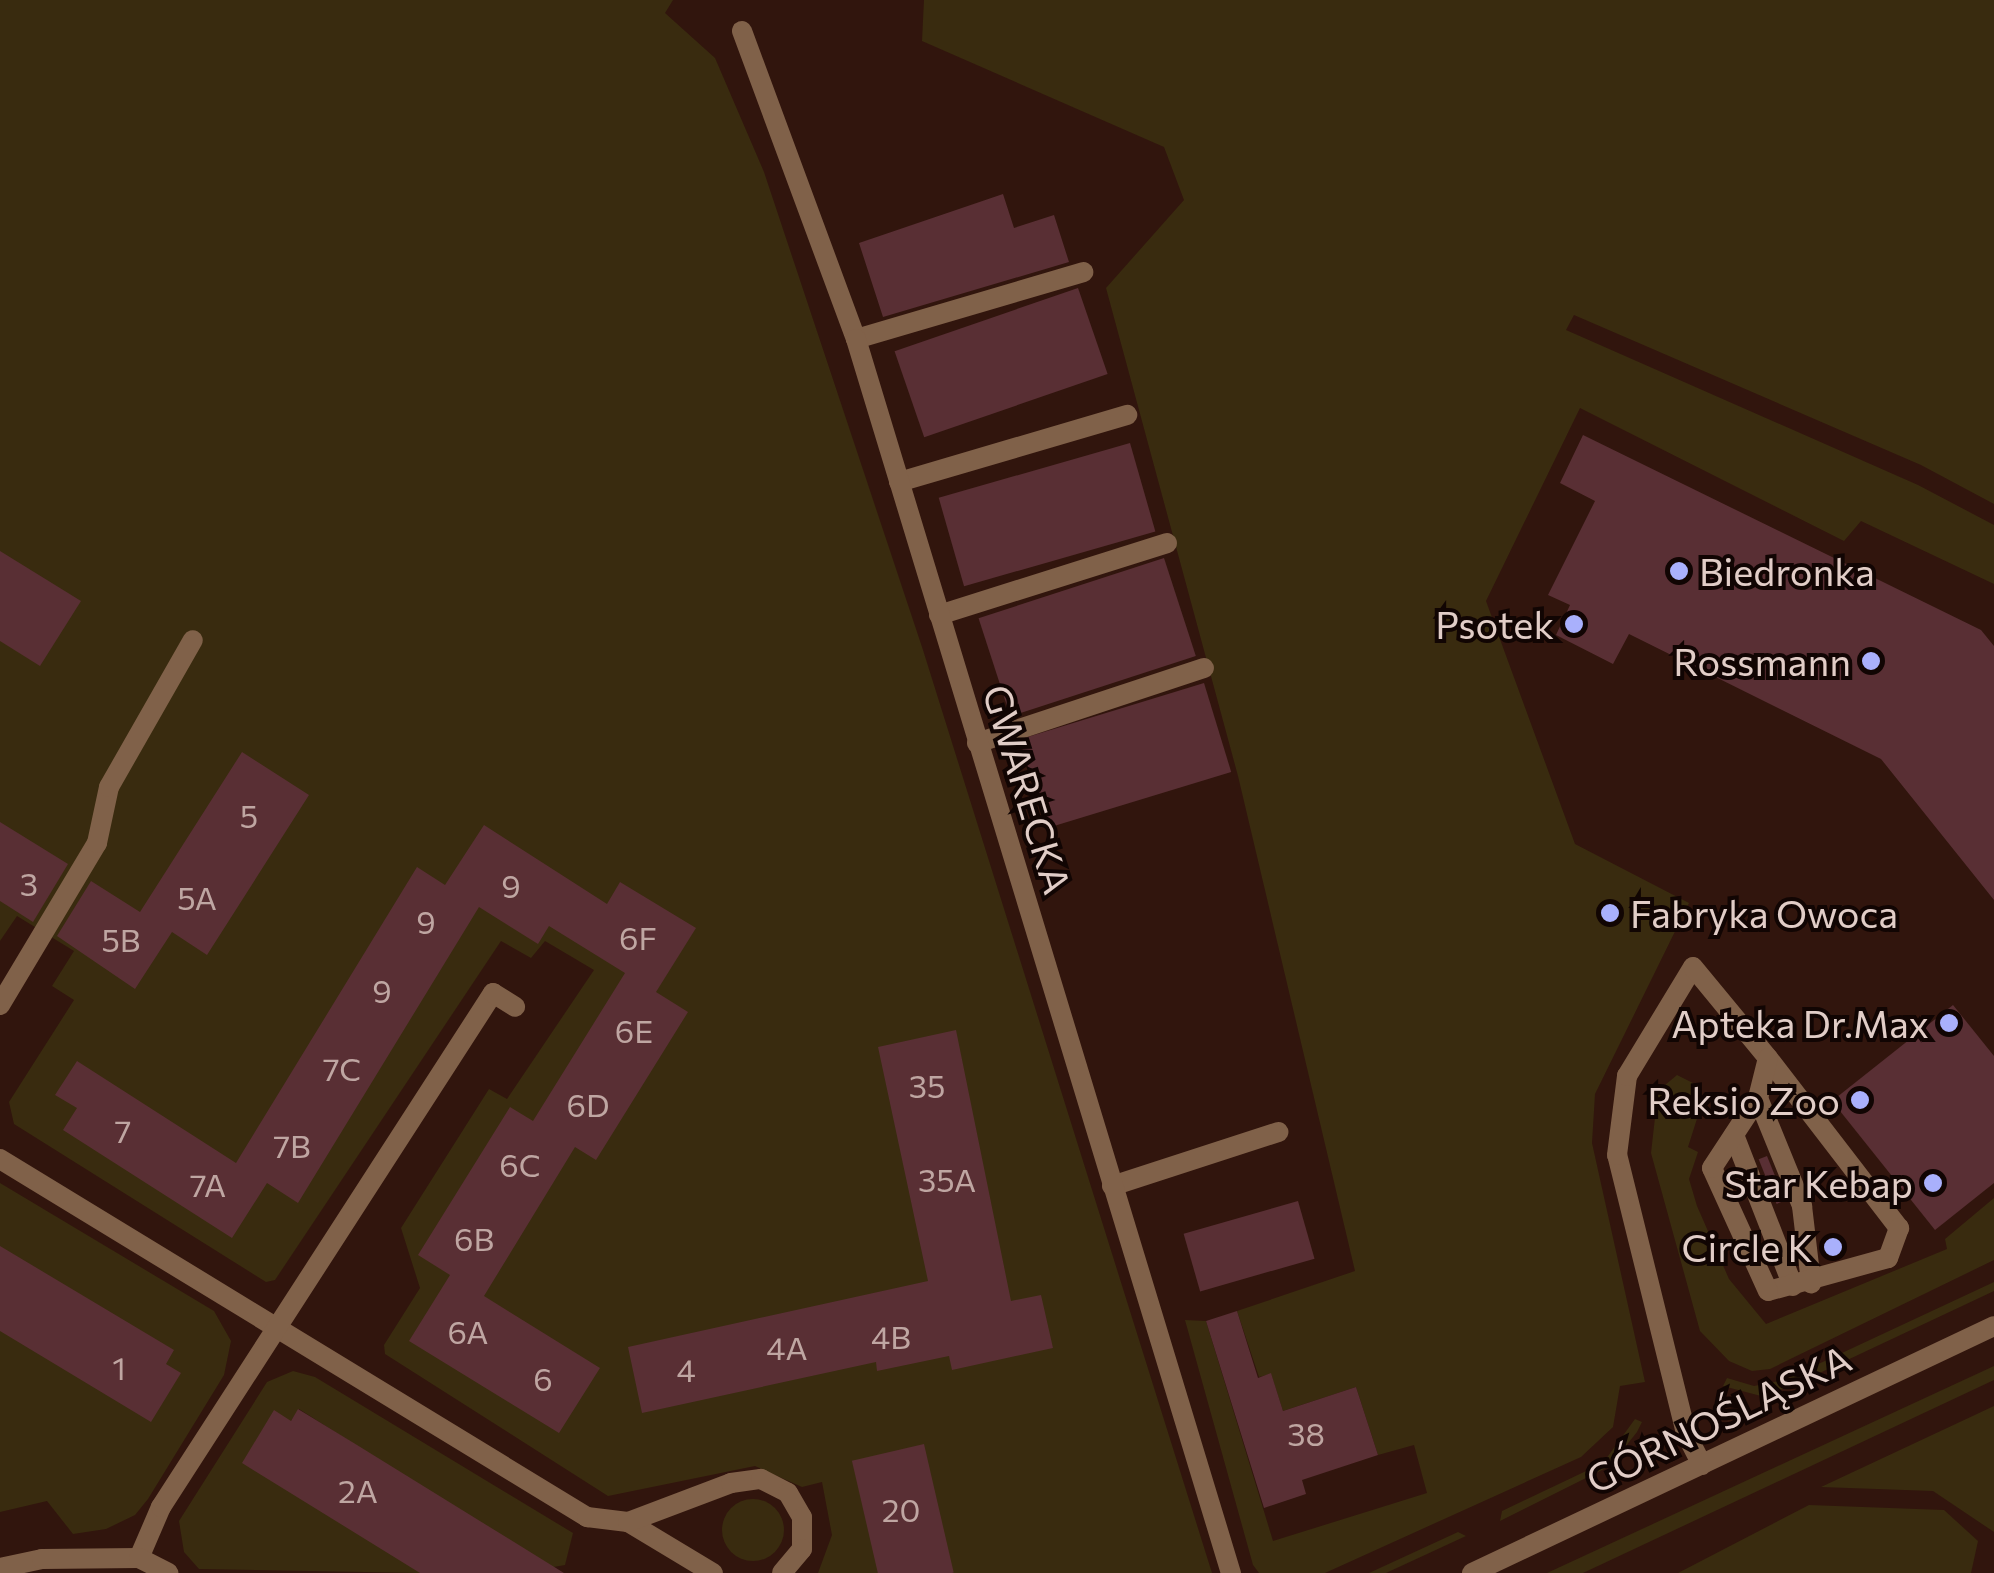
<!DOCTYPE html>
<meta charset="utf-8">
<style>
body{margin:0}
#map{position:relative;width:1994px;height:1573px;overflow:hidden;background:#31150d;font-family:Commissioner,sans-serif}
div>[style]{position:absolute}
.green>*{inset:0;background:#392b0f}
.round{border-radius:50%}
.building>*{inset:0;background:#592f34;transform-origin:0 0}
.service>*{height:20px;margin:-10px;padding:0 10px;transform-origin:10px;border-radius:10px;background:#806149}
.minor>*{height:20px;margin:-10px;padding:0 10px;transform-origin:10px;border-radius:10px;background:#806149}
.tertiary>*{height:20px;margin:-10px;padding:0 10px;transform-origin:10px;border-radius:10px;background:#806149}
.dots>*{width:28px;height:28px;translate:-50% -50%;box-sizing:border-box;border:5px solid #110503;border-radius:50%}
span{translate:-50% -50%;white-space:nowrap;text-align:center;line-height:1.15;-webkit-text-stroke:8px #110503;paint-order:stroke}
.number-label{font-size:32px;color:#bfa6a2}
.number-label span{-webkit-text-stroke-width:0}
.poi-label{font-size:38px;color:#e1cdc7}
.left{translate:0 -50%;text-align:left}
.right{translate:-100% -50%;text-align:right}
.street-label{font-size:38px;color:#e1cdc7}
</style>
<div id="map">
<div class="green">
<i style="clip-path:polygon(0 0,673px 0,665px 13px,715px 58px,764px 172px,923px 650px,1212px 1573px,818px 1573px,832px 1535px,822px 1482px,802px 1487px,755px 1466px,608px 1496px,385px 1354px,384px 1345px,420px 1288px,401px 1228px,489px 1089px,507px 1099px,594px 970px,545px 941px,531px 958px,501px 941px,275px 1280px,266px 1282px,14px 1124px,9px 1102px,74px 1000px,52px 986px,74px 951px,17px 916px,0 941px)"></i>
<i style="clip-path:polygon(924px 0,1994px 0,1994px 504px,1921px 465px,1574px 315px,1566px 330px,1918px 485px,1994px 525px,1994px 584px,1861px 521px,1844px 541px,1580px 408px,1486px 601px,1575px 844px,1689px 903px,1595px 1094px,1592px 1143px,1645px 1382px,1620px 1386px,1613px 1427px,1581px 1457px,1325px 1573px,1259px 1573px,1253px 1565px,1185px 1320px,1206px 1321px,1273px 1541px,1427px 1493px,1414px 1445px,1378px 1455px,1356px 1387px,1283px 1411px,1271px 1374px,1259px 1377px,1237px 1311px,1355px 1271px,1238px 776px,1106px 288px,1184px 200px,1164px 147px,922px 41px)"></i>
<i style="clip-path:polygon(1677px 1075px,1693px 1083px,1702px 1103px,1688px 1147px,1698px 1152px,1689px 1179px,1697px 1206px,1729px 1279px,1766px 1324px,1947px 1249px,1945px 1239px,1994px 1198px,1994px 1260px,1770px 1369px,1752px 1371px,1729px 1361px,1700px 1331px,1651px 1153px,1658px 1091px)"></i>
<i style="clip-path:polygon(0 1183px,214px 1311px,231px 1341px,224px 1375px,148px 1499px,135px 1515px,106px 1529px,73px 1534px,47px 1501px,0 1512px)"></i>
<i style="clip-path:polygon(1994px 1282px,1994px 1291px,1792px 1386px,1761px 1396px,1723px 1386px,1727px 1378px,1754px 1386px,1784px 1380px)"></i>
<i style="clip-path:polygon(1994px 1366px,1994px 1380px,1583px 1573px,1547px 1573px)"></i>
<i style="clip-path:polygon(293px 1371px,315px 1377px,573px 1533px,565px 1565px,548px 1568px,299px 1409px,291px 1421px,420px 1573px,199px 1569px,184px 1552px,179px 1521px,267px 1382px)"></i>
<i style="clip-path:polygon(1994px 1406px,1994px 1532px,1933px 1491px,1821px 1487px)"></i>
<i style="clip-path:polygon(1635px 1419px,1642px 1422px,1637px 1432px,1610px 1466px,1500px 1521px,1502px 1511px,1603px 1463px)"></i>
<i class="round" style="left:722px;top:1499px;width:62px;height:62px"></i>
<i style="clip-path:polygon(1809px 1505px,1944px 1510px,1978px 1541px,1971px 1573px,1678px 1573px)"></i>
<i style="clip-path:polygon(1458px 1532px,1466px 1536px,1386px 1573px,1369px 1573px)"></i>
</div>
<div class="building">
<i style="clip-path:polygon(1003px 194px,1014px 228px,1054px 215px,1069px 262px,883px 317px,859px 243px)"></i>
<i style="left:1078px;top:288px;width:91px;height:194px;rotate:71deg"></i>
<i style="clip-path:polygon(1583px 435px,1981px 630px,1994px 646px,1994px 900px,1881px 759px,1629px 634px,1613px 664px,1556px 635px,1570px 605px,1548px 595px,1595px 501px,1560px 483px)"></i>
<i style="left:1130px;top:443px;width:92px;height:199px;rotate:74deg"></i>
<i style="clip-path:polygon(0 551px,81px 601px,40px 666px,0 641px)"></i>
<i style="left:1164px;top:558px;width:103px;height:195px;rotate:72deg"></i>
<i style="left:1204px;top:683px;width:93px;height:193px;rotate:73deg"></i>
<i style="clip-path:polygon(242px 752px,309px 795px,207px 955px,172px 932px,135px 989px,57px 936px,91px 881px,140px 912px)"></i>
<i style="clip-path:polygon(0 822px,68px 864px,33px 922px,0 901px)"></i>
<i style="clip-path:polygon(484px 825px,607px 904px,620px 882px,696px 928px,656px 992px,688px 1012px,596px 1160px,575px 1147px,484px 1296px,600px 1368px,559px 1433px,409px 1341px,450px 1275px,418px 1255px,510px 1107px,533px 1121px,625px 973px,549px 926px,538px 944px,479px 907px,298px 1203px,267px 1183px,232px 1238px,63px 1130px,77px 1108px,55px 1095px,77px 1061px,236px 1163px,417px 867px,445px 885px)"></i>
<i style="clip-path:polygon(1953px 1005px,1994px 1056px,1994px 1183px,1935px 1230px,1832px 1101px)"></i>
<i style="clip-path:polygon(956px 1030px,1011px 1301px,1041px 1295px,1053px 1348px,952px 1370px,949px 1356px,877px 1371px,876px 1362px,642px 1413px,628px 1347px,928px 1281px,878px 1047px)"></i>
<i style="left:1767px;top:1156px;width:48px;height:9px;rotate:68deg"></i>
<i style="left:1298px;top:1201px;width:60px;height:119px;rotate:74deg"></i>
<i style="clip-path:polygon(0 1246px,174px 1350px,166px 1364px,181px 1373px,151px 1422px,0 1331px)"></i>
<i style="clip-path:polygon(1237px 1311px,1258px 1378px,1271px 1373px,1283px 1411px,1356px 1387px,1378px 1455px,1302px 1480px,1306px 1494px,1264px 1508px,1206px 1321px)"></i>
<i style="clip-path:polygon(298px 1409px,357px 1445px,564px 1573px,420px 1573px,242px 1463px,274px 1410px,291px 1421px)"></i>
<i style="left:924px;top:1444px;width:132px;height:74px;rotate:77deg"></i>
</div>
<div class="service">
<i style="left:856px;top:339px;width:237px;rotate:-16.4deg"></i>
<i style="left:899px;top:482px;width:238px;rotate:-16.4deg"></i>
<i style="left:939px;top:615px;width:239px;rotate:-17.5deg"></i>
<i style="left:977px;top:743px;width:239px;rotate:-18.3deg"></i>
<i style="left:0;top:1005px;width:189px;rotate:-59.1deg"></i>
<i style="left:97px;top:843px;width:57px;rotate:-77.9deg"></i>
<i style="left:109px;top:787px;width:169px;rotate:-60.3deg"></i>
<i style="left:1758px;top:1098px;width:117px;rotate:67.8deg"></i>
<i style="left:1802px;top:1206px;width:78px;rotate:83.3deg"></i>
<i style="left:1734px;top:1135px;width:162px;rotate:68.7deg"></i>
<i style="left:0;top:1159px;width:688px;rotate:31.38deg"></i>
<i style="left:587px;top:1517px;width:41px;rotate:7deg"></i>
<i style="left:628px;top:1522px;width:99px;rotate:31deg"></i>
<i style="left:1112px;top:1186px;width:175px;rotate:-18deg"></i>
<i style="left:1702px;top:1465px;width:36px;rotate:-117deg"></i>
<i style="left:1686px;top:1433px;width:286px;rotate:-103.9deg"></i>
<i style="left:1617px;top:1155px;width:80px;rotate:-82.8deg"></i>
<i style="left:1627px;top:1076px;width:127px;rotate:-58.8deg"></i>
<i style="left:1693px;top:967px;width:118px;rotate:50.5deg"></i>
<i style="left:1768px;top:1058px;width:215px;rotate:52.4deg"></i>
<i style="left:1899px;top:1228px;width:32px;rotate:110deg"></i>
<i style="left:1888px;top:1258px;width:124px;rotate:164.6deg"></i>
<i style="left:1768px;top:1291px;width:135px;rotate:-114.5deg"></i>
<i style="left:1712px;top:1168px;width:84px;rotate:-56.7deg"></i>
<i style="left:1758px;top:1098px;width:41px;rotate:-76deg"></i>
<i style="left:628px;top:1522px;width:110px;rotate:-20.7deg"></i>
<i style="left:731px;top:1483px;width:30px;rotate:-8deg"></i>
<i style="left:761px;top:1479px;width:30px;rotate:27deg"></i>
<i style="left:788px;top:1493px;width:28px;rotate:60deg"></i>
<i style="left:802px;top:1517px;width:32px;rotate:90deg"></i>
<i style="left:802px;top:1549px;width:31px;rotate:130deg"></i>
</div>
<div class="minor">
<i style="left:742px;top:31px;width:328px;rotate:69.7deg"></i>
<i style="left:856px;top:339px;width:1290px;rotate:73.1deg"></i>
<i style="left:139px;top:1558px;width:56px;rotate:-66.7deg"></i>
<i style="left:161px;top:1507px;width:612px;rotate:-57.14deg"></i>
<i style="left:493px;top:993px;width:26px;rotate:32deg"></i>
<i style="left:0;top:1568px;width:43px;rotate:-12.1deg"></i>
<i style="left:42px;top:1559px;width:97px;rotate:-0.6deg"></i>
<i style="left:139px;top:1558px;width:33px;rotate:27deg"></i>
</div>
<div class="tertiary">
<i style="left:1472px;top:1573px;width:577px;rotate:-25.32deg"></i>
</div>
<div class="dots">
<i style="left:1679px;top:571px;background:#a9b0fc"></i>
<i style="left:1574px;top:624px;background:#a9b0fc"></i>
<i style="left:1871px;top:661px;background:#a9b0fc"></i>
<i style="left:1610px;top:913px;background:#a9b0fc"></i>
<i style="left:1949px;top:1023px;background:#a9b0fc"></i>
<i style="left:1860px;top:1100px;background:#a9b0fc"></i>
<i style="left:1933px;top:1183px;background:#a9b0fc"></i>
<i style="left:1833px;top:1247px;background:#a9b0fc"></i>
</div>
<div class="number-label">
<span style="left:249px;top:815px">5</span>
<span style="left:29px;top:883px">3</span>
<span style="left:511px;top:885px">9</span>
<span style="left:197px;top:897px">5A</span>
<span style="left:426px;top:921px">9</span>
<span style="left:638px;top:937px">6F</span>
<span style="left:121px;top:939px">5B</span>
<span style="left:382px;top:990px">9</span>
<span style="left:634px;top:1030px">6E</span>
<span style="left:342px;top:1068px">7C</span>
<span style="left:927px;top:1085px">35</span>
<span style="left:588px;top:1104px">6D</span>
<span style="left:123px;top:1130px">7</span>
<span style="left:292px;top:1145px">7B</span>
<span style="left:520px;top:1164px">6C</span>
<span style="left:947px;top:1179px">35A</span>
<span style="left:208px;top:1184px">7A</span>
<span style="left:474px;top:1238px">6B</span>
<span style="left:468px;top:1331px">6A</span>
<span style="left:891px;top:1336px">4B</span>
<span style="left:787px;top:1347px">4A</span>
<span style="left:119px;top:1367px">1</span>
<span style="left:686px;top:1369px">4</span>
<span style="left:543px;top:1378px">6</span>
<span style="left:1306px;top:1433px">38</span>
<span style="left:358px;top:1490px">2A</span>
<span style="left:901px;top:1509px">20</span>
</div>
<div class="poi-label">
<span class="left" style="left:1699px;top:571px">Biedronka</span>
<span class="right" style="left:1554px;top:624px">Psotek</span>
<span class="right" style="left:1851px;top:661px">Rossmann</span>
<span class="left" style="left:1630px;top:913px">Fabryka Owoca</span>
<span class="right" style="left:1929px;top:1023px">Apteka Dr.Max</span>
<span class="right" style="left:1840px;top:1100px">Reksio Zoo</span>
<span class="right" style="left:1913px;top:1183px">Star Kebap</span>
<span class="right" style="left:1813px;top:1247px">Circle K</span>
</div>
<div class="street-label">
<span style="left:1028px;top:789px;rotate:73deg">GWARECKA</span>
<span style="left:1718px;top:1418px;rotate:-26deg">GÓRNOŚLĄSKA</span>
</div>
</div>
